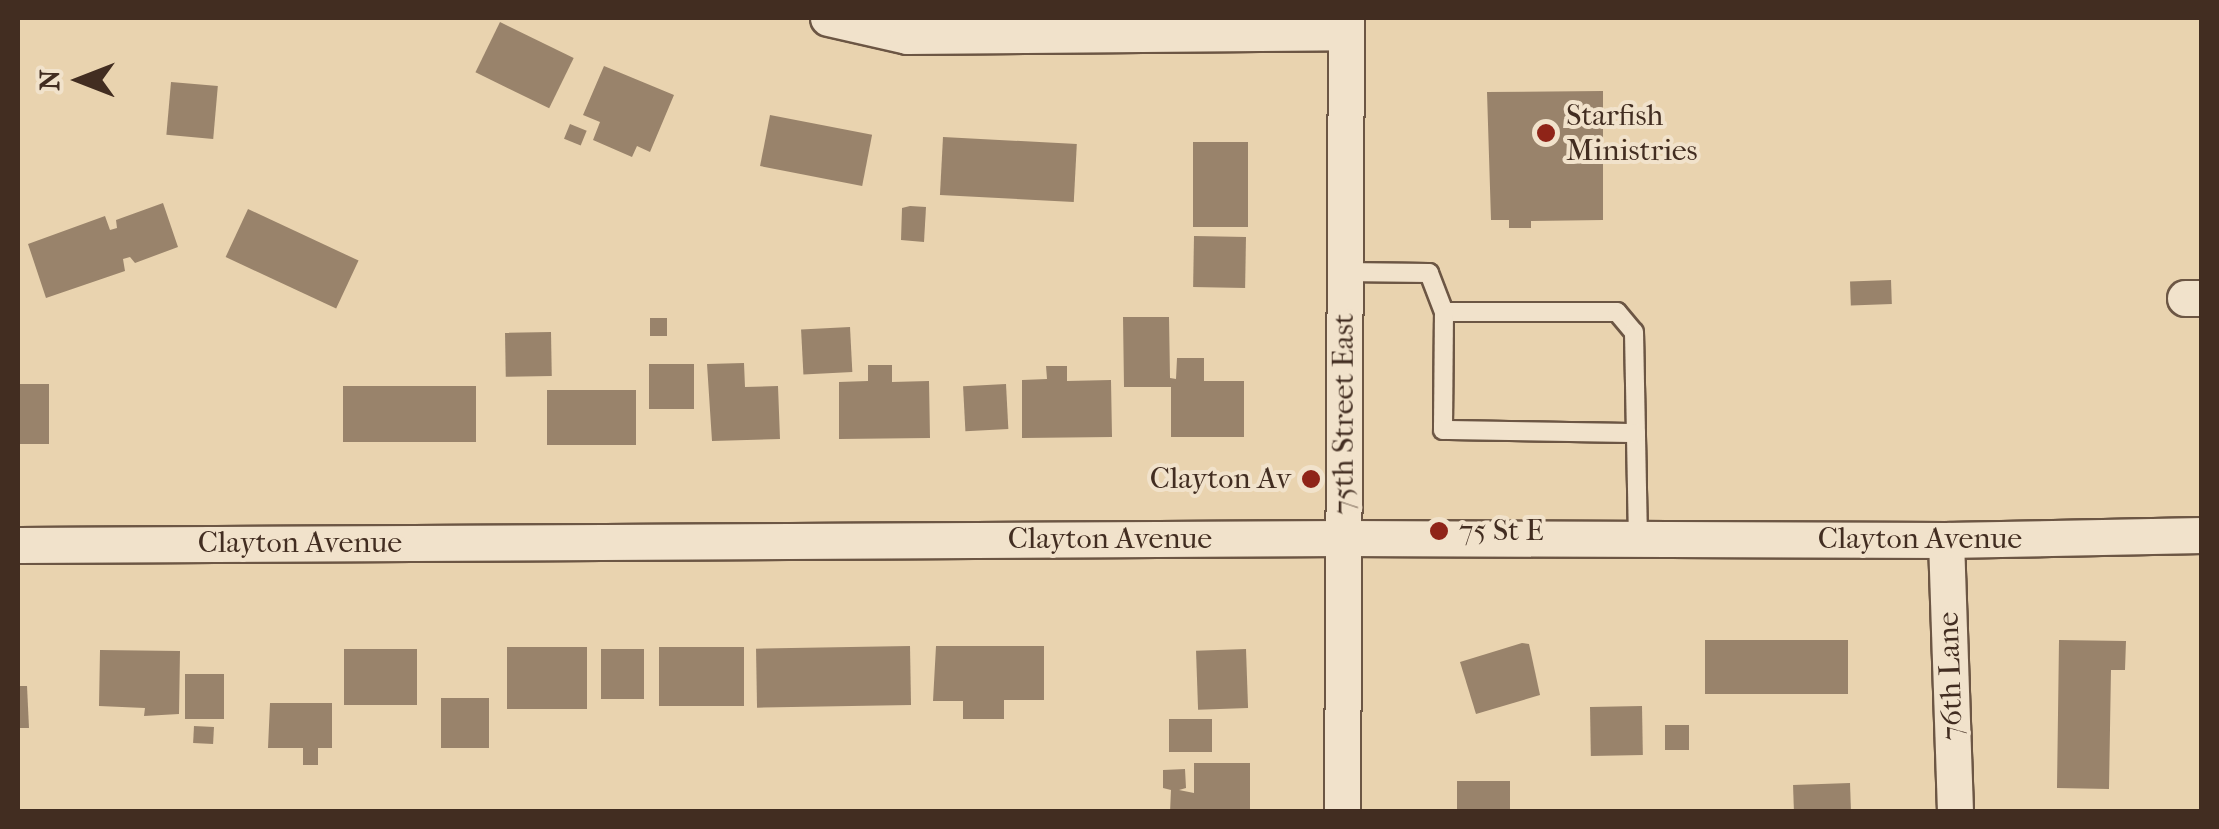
<!DOCTYPE html>
<style>
body{margin:0}
#map{position:relative;width:2219px;height:829px;overflow:hidden;background:#e9d3af;font-family:"IM FELL French Canon",serif}
div>[style]{position:absolute}
.building>*{inset:0;background:#99836b;transform-origin:0 0}
.roads{filter:drop-shadow(2px 0 #6c5644) drop-shadow(-2px 0 #6c5644) drop-shadow(0 2px #6c5644) drop-shadow(0 -2px #6c5644)}
.lane>*{height:18px;margin:-9px;padding:0 9px;transform-origin:9px;border-radius:9px;background:#f1e2cb}
.street>*{height:35px;margin:-17.5px;padding:0 17.5px;transform-origin:17.5px;border-radius:17.5px;background:#f1e2cb}
.dots>*{width:28px;height:28px;translate:-50% -50%;box-sizing:border-box;border:5px solid #f1e2cb;border-radius:50%}
span{translate:-50% -50%;white-space:nowrap;text-align:center;line-height:1.15;-webkit-text-stroke:8px #f1e2cb;paint-order:stroke}
.poi-label{font-size:30px;color:#422d21}
.left{translate:0 -50%;text-align:left}
.right{translate:-100% -50%;text-align:right}
.street-label{font-size:30px;color:#422d21}
.frame{position:absolute;inset:0;border:20px solid #422d21;pointer-events:none}
.north{position:absolute;left:30px;top:30px;width:100px;height:100px;-webkit-text-stroke:8px #f1e2cb;paint-order:stroke;rotate:270deg;font-size:28px;font-weight:700;line-height:40px;text-align:center;color:#422d21}
.north::after{content:'';display:block;margin:auto;width:35px;height:45px;background:#422d21;clip-path:polygon(50% 0,100% 100%,50% 72%,0 100%)}
</style>
<div id="map">
<div class="building">
<i style="left:500px;top:22px;width:82px;height:56px;rotate:26deg"></i>
<i style="clip-path:polygon(604px 66px,674px 95px,650px 152px,637px 146px,632px 157px,593px 140px,600px 122px,583px 115px)"></i>
<i style="left:171px;top:82px;width:47px;height:53px;rotate:5deg"></i>
<i style="clip-path:polygon(1603px 91px,1603px 220px,1531px 221px,1531px 228px,1509px 228px,1509px 220px,1491px 220px,1487px 92px)"></i>
<i style="left:770px;top:115px;width:104px;height:52px;rotate:11deg"></i>
<i style="left:570px;top:124px;width:18px;height:16px;rotate:22deg"></i>
<i style="left:943px;top:137px;width:134px;height:58px;rotate:3deg"></i>
<i style="left:1193px;top:142px;width:55px;height:85px"></i>
<i style="clip-path:polygon(163px 203px,178px 247px,135px 263px,130px 257px,123px 259px,125px 271px,46px 298px,28px 244px,105px 216px,110px 230px,117px 228px,116px 220px)"></i>
<i style="clip-path:polygon(910px 206px,926px 207px,924px 242px,901px 240px,902px 208px)"></i>
<i style="left:248px;top:209px;width:122px;height:53px;rotate:25deg"></i>
<i style="left:1194px;top:236px;width:52px;height:51px;rotate:1deg"></i>
<i style="left:1891px;top:280px;width:24px;height:41px;rotate:88deg"></i>
<i style="clip-path:polygon(1123px 317px,1169px 317px,1170px 378px,1176px 379px,1177px 358px,1204px 358px,1204px 381px,1244px 381px,1244px 437px,1171px 437px,1171px 387px,1124px 387px)"></i>
<i style="left:650px;top:318px;width:17px;height:18px"></i>
<i style="left:850px;top:327px;width:45px;height:49px;rotate:87deg"></i>
<i style="left:551px;top:332px;width:44px;height:46px;rotate:89deg"></i>
<i style="clip-path:polygon(744px 363px,745px 387px,778px 386px,780px 439px,712px 441px,707px 364px)"></i>
<i style="left:649px;top:364px;width:45px;height:45px"></i>
<i style="clip-path:polygon(868px 365px,892px 365px,892px 382px,929px 381px,930px 438px,839px 439px,839px 382px,868px 381px)"></i>
<i style="clip-path:polygon(1046px 366px,1067px 366px,1067px 381px,1111px 380px,1112px 437px,1022px 438px,1022px 380px,1047px 379px)"></i>
<i style="left:18px;top:384px;width:31px;height:60px"></i>
<i style="left:1006px;top:384px;width:45px;height:43px;rotate:87deg"></i>
<i style="left:343px;top:386px;width:133px;height:56px"></i>
<i style="left:547px;top:390px;width:89px;height:55px"></i>
<i style="left:1705px;top:640px;width:143px;height:54px"></i>
<i style="clip-path:polygon(2059px 640px,2126px 641px,2125px 670px,2111px 670px,2109px 789px,2057px 788px)"></i>
<i style="clip-path:polygon(1522px 643px,1529px 644px,1540px 695px,1476px 714px,1460px 662px)"></i>
<i style="left:910px;top:646px;width:59px;height:154px;rotate:89deg"></i>
<i style="clip-path:polygon(936px 646px,1044px 646px,1044px 700px,1004px 700px,1004px 719px,963px 719px,963px 701px,933px 701px)"></i>
<i style="left:587px;top:647px;width:62px;height:80px;rotate:90deg"></i>
<i style="left:659px;top:647px;width:85px;height:59px"></i>
<i style="left:344px;top:649px;width:73px;height:56px"></i>
<i style="left:601px;top:649px;width:43px;height:50px"></i>
<i style="left:1246px;top:649px;width:59px;height:50px;rotate:88deg"></i>
<i style="clip-path:polygon(100px 650px,180px 651px,179px 714px,144px 716px,145px 708px,99px 706px)"></i>
<i style="left:185px;top:674px;width:39px;height:45px"></i>
<i style="clip-path:polygon(18px 686px,27px 686px,29px 728px,18px 728px)"></i>
<i style="left:441px;top:698px;width:48px;height:50px"></i>
<i style="clip-path:polygon(270px 703px,332px 703px,332px 748px,318px 748px,318px 765px,303px 765px,303px 748px,268px 748px)"></i>
<i style="left:1642px;top:706px;width:49px;height:52px;rotate:89deg"></i>
<i style="left:1169px;top:719px;width:43px;height:33px"></i>
<i style="left:1665px;top:725px;width:24px;height:25px"></i>
<i style="left:194px;top:726px;width:20px;height:17px;rotate:3deg"></i>
<i style="clip-path:polygon(1194px 763px,1250px 763px,1250px 812px,1170px 812px,1171px 790px,1163px 788px,1163px 770px,1185px 769px,1186px 788px,1179px 790px,1194px 793px)"></i>
<i style="left:1457px;top:781px;width:53px;height:31px"></i>
<i style="left:1850px;top:783px;width:29px;height:57px;rotate:88deg"></i>
</div>
<div class="roads">
<div class="lane">
<i style="left:1344px;top:272px;width:85px;rotate:0.7deg"></i>
<i style="left:1429px;top:273px;width:42px;rotate:69deg"></i>
<i style="left:1444px;top:312px;width:173px"></i>
<i style="left:1617px;top:312px;width:26px;rotate:50deg"></i>
<i style="left:1634px;top:332px;width:207px;rotate:88.9deg"></i>
<i style="left:1444px;top:312px;width:118px;rotate:90.5deg"></i>
<i style="left:1443px;top:430px;width:193px;rotate:0.9deg"></i>
</div>
<div class="street">
<i style="left:828px;top:18px;width:81px;rotate:12.8deg"></i>
<i style="left:907px;top:36px;width:439px;rotate:-0.5deg"></i>
<i style="left:2185px;top:298px;width:17px"></i>
<i style="left:1946px;top:540px;width:272px;rotate:88.1deg"></i>
<i style="left:18px;top:545px;width:1325px;rotate:-0.3deg"></i>
<i style="left:1343px;top:538px;width:603px;rotate:0.19deg"></i>
<i style="left:1946px;top:540px;width:256px;rotate:-1.1deg"></i>
<i style="left:1342px;top:812px;width:794px;rotate:-89.71deg"></i>
</div>
</div>
<div class="dots">
<i style="left:1546px;top:133px;background:#8f2418"></i>
<i style="left:1311px;top:479px;background:#8f2418"></i>
<i style="left:1439px;top:531px;background:#8f2418"></i>
</div>
<div class="poi-label">
<span class="left" style="left:1566px;top:133px">Starfish<br>Ministries</span>
<span class="right" style="left:1291px;top:479px">Clayton Av</span>
<span class="left" style="left:1459px;top:531px">75 St E</span>
</div>
<div class="street-label">
<span style="left:1344px;top:414px;rotate:-90deg">75th Street East</span>
<span style="left:1110px;top:539px">Clayton Avenue</span>
<span style="left:1920px;top:539px">Clayton Avenue</span>
<span style="left:300px;top:543px">Clayton Avenue</span>
<span style="left:1951px;top:676px;rotate:-92deg">76th Lane</span>
</div>
<div class="frame"></div>
<div class="north">N</div>
</div>
